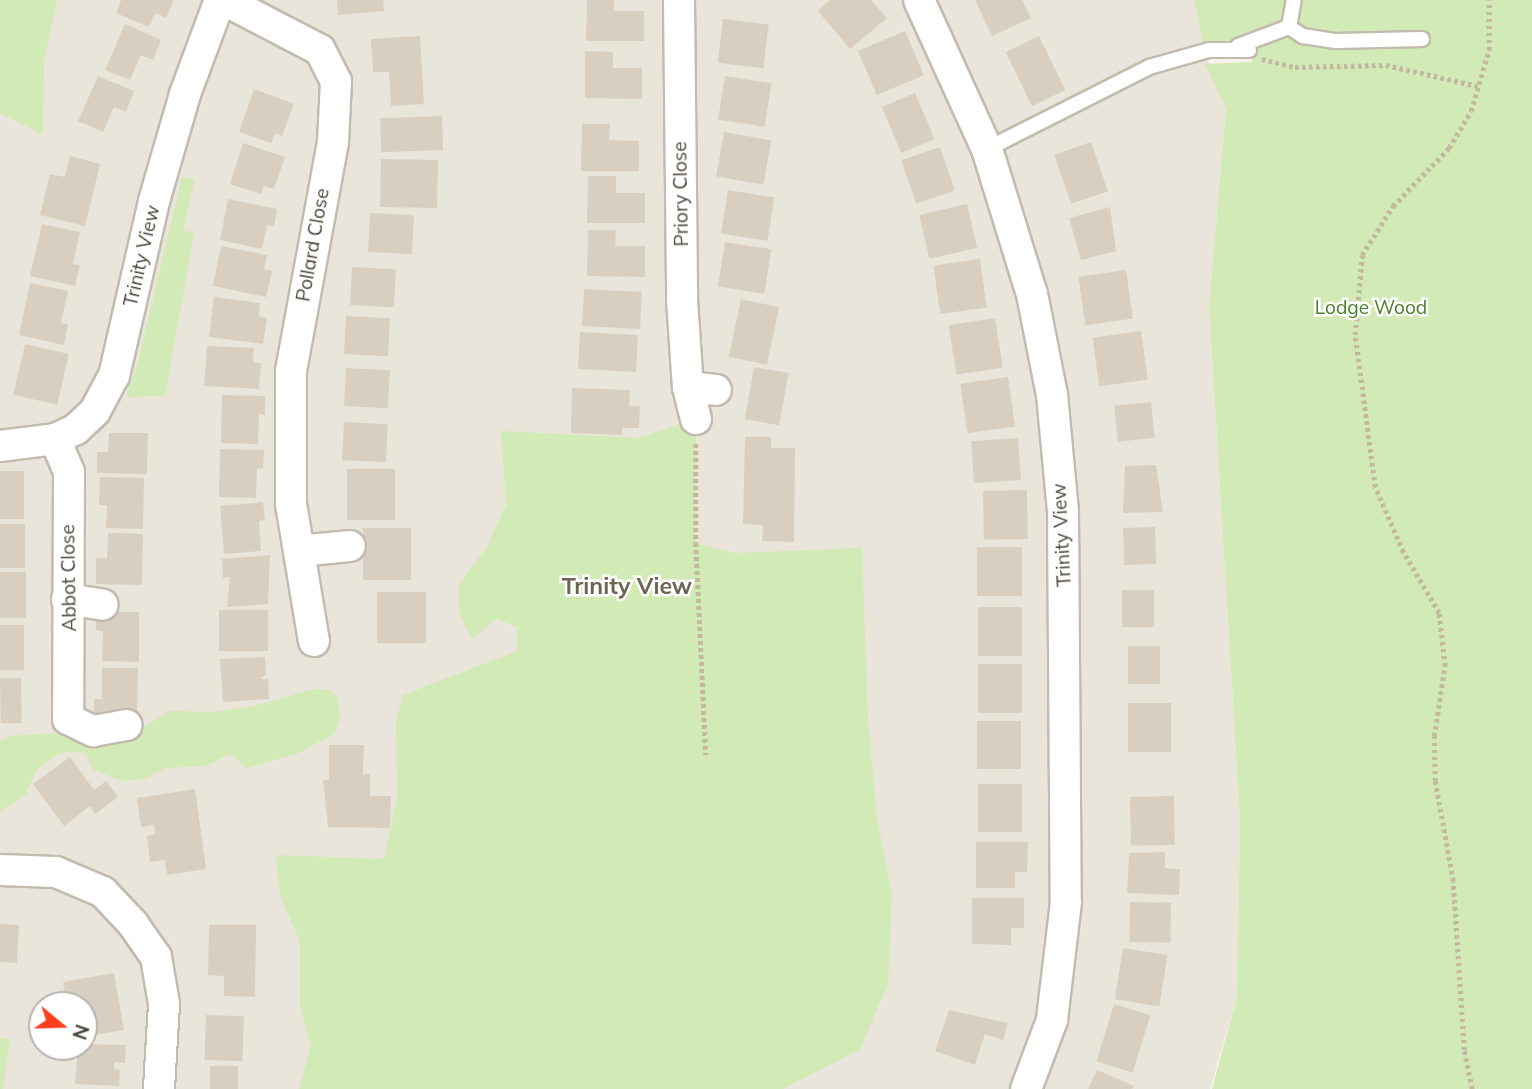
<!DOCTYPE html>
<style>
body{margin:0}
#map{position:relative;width:1532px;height:1089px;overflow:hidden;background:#f6f3ec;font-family:Mulish,sans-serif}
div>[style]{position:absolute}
.residential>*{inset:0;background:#eae5da}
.green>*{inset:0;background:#d2eab5}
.building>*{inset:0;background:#d8cfc1;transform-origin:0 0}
.path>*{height:4.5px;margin-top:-2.25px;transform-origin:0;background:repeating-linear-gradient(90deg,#c4b79f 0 3.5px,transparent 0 7px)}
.roads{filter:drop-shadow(2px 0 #c2bbae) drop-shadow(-2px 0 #c2bbae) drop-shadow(0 2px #c2bbae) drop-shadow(0 -2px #c2bbae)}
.service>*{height:14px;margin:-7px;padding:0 7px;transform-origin:7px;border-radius:7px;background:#fff}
.minor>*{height:30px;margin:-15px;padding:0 15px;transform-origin:15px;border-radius:15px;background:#fff}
span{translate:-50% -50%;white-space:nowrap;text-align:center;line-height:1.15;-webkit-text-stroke:5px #fff;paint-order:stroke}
.street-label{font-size:19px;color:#4b4439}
.park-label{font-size:19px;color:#4a7f2a}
.quarter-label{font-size:23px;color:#6e6250;font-weight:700}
.north{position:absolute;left:28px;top:991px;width:70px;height:70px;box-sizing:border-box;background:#fff;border:2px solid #b7b4b0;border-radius:50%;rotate:109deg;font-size:19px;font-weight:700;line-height:28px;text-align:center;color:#4b4439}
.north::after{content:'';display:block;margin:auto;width:24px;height:32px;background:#fc3f1d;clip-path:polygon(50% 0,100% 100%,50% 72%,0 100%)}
</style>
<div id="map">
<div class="residential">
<i style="clip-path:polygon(evenodd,0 0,1194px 0,1204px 49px,1226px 107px,1209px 306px,1240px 820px,1237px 997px,1210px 1089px,0 1089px,0 0,42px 1005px,84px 1005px,84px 1047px,42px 1047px,42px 1005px)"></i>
</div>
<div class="green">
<i style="clip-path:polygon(0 0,57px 0,44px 61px,43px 135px,0 113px)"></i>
<i style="clip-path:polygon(1194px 0,1532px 0,1532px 1089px,1212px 1089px,1237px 997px,1240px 820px,1209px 306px,1226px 108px,1205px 64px,1252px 62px,1256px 38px,1204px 49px)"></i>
<i style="clip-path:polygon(182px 177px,195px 180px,183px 230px,194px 233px,165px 396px,126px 397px,138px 362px)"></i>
<i style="clip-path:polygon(696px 419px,696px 543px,735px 553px,862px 548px,868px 719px,877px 818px,892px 894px,888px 984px,860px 1049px,783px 1089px,299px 1089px,311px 1047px,300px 1006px,300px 941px,280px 896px,276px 855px,384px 859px,397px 798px,396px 721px,403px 695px,517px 651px,517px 627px,496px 619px,472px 639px,460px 616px,458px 586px,486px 548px,506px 505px,501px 431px,637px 438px)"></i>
<i style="clip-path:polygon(315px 689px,330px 690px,338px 698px,340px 719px,335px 733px,299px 753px,247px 768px,230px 754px,205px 766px,165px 768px,147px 778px,122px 781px,92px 769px,86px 753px,68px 752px,56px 755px,37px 770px,25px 795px,0 811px,0 741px,9px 736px,62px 733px,74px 741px,99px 744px,122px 740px,170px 711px,213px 712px,254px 706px)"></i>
<i style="clip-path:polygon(0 1038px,10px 1039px,3px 1089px,0 1089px)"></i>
</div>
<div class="building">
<i style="clip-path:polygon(121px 0,174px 0,166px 18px,155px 13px,149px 27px,116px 13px)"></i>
<i style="clip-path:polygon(337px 0,383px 0,384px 11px,338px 15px)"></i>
<i style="clip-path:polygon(587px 0,614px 0,614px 11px,644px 11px,644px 41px,586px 41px)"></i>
<i style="clip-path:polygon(830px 0,871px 0,887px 18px,850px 49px,818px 11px)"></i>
<i style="clip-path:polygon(975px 0,1022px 0,1031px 18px,992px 36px)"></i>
<i style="left:723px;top:19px;width:46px;height:44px;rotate:7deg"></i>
<i style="clip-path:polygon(125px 24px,161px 40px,153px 60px,141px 55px,130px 80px,105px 70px)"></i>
<i style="left:905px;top:31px;width:48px;height:51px;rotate:67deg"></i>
<i style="clip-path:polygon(420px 36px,424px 104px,391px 106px,389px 72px,373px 72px,371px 39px)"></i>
<i style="left:1039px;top:36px;width:60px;height:37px;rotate:64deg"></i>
<i style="clip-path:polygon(585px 51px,613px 52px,613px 68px,642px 68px,642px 99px,585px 98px)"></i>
<i style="clip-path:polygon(98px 76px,134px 91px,126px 112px,114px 107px,103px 132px,78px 121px)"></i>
<i style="left:725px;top:76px;width:47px;height:44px;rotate:9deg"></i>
<i style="clip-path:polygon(254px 89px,294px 104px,282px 136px,275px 133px,271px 143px,239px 132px)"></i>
<i style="left:915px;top:93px;width:50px;height:36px;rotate:67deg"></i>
<i style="left:442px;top:116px;width:34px;height:62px;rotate:88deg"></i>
<i style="clip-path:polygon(582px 124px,610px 124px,609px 140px,639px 141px,639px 171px,581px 171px)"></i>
<i style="left:724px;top:132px;width:48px;height:45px;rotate:10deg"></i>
<i style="left:1091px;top:142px;width:52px;height:39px;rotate:71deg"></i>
<i style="clip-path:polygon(243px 143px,285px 157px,274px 189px,264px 186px,261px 194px,230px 184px)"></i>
<i style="left:940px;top:147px;width:46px;height:41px;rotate:71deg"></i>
<i style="clip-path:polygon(70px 156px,100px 164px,85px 226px,40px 215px,50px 174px,65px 177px)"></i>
<i style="left:381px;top:159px;width:57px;height:48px;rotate:1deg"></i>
<i style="clip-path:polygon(588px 176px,616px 176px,616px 193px,645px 193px,645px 223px,587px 223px)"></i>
<i style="left:728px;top:190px;width:47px;height:44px;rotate:9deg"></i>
<i style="clip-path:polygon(228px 199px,277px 209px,274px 226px,267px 225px,262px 249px,220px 240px)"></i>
<i style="left:967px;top:204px;width:45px;height:49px;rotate:77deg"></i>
<i style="clip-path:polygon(1110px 207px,1116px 251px,1081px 260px,1069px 218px)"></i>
<i style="left:370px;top:213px;width:44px;height:39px;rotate:3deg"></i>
<i style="clip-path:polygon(42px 224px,80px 232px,73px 264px,80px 265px,75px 286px,30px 276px)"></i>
<i style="clip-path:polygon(588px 230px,616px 230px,615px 246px,645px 246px,645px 277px,587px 276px)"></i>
<i style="left:725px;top:242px;width:47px;height:45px;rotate:9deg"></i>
<i style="clip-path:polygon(221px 246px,267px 255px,264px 269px,272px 271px,266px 297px,213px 286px)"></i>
<i style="left:980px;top:259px;width:49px;height:47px;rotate:82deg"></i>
<i style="left:352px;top:267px;width:44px;height:38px;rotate:3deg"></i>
<i style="left:1126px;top:270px;width:49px;height:48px;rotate:82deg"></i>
<i style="clip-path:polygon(30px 283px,68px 291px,61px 323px,68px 324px,64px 345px,19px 335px)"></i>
<i style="left:584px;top:289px;width:58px;height:37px;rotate:3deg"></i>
<i style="clip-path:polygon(214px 297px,260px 303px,259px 317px,267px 318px,263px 344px,209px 337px)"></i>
<i style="left:741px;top:299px;width:39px;height:59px;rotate:12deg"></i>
<i style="left:346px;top:316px;width:44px;height:38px;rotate:3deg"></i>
<i style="left:995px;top:318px;width:50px;height:47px;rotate:81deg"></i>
<i style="left:1141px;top:331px;width:49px;height:49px;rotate:82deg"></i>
<i style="left:580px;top:332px;width:58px;height:37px;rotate:3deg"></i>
<i style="left:25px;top:344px;width:45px;height:52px;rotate:13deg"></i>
<i style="clip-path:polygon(207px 346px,254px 348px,253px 362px,261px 363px,259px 389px,204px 386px)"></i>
<i style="left:754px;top:367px;width:35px;height:53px;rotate:10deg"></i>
<i style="left:346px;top:368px;width:44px;height:38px;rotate:3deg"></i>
<i style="left:1008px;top:377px;width:50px;height:48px;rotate:82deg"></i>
<i style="clip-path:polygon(572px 388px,630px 390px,629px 406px,640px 406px,639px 428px,622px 428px,622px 435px,571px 433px)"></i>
<i style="clip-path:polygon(222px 395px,265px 396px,265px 415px,259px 414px,258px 444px,221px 443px)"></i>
<i style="left:1151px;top:402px;width:36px;height:37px;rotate:84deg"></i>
<i style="left:344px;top:422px;width:44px;height:38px;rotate:3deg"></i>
<i style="clip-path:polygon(109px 433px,148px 433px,147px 474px,97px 473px,97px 452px,108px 452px)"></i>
<i style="clip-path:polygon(745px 437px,771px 437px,771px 448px,795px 448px,794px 542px,762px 541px,763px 525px,743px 524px)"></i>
<i style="left:1018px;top:438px;width:42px;height:47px;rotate:86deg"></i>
<i style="clip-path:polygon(220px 449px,264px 450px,263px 469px,257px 468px,256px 498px,219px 497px)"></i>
<i style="clip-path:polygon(1156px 465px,1163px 512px,1123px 513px,1125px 466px)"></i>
<i style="left:395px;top:469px;width:51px;height:48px;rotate:90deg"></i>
<i style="left:0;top:471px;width:24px;height:48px"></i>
<i style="clip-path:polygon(100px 477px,144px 478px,143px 529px,106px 528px,107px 505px,99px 505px)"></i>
<i style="left:1027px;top:490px;width:49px;height:44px;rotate:89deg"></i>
<i style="clip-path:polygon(263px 502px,265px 520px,259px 521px,261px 551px,224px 554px,220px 506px)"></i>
<i style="left:0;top:524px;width:25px;height:44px"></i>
<i style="left:1155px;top:527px;width:37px;height:32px;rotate:88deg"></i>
<i style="left:363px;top:528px;width:48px;height:52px"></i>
<i style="clip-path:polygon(108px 533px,143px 534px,142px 585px,96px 584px,96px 558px,107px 558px)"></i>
<i style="left:977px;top:547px;width:45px;height:49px"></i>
<i style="clip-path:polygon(270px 555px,268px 604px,227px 607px,230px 577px,223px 578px,222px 559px)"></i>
<i style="left:0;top:572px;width:26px;height:46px"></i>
<i style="left:1154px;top:590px;width:37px;height:32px;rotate:90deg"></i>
<i style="left:377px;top:592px;width:49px;height:51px"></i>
<i style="left:978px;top:607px;width:44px;height:49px"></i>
<i style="left:268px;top:610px;width:41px;height:49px;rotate:90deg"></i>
<i style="clip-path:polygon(96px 612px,139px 612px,139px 662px,102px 661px,103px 631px,96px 630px)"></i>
<i style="left:0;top:625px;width:24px;height:45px"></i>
<i style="left:1160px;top:646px;width:38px;height:32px;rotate:90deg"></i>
<i style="clip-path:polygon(265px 657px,266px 674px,261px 679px,268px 679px,269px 699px,223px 702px,220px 659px)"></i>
<i style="left:978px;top:664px;width:44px;height:49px"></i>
<i style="clip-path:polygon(102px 668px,138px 668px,137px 719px,94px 719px,94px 699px,102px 699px)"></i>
<i style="left:21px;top:678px;width:45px;height:21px;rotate:89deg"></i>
<i style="left:1128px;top:703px;width:43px;height:49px"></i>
<i style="left:977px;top:721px;width:44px;height:48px"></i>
<i style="clip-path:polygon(329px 745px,364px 745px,363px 774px,370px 774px,370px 796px,391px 796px,390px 828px,328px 827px,323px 780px,329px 780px)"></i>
<i style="clip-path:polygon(70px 757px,94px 790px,106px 781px,118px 797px,95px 814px,90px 806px,64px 826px,33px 784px)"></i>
<i style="left:978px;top:784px;width:44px;height:48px"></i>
<i style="clip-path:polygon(195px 789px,206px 869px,167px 875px,165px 860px,150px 862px,147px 836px,155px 834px,154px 825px,141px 827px,137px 798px)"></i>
<i style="left:1174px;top:796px;width:49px;height:44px;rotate:89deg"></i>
<i style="clip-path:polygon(976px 842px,1028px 842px,1027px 872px,1015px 872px,1015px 888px,976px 888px)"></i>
<i style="clip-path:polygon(1165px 852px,1165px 868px,1180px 869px,1179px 895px,1127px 893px,1129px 853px)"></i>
<i style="clip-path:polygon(972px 898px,1024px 898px,1024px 928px,1011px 928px,1011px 945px,972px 944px)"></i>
<i style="left:1130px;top:902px;width:41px;height:40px;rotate:1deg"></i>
<i style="left:0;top:924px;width:19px;height:38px;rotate:3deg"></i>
<i style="clip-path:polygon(209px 925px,256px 925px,255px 997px,224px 996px,224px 976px,208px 975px)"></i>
<i style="left:1123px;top:948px;width:45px;height:52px;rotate:9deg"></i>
<i style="clip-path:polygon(114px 973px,124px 1030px,89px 1036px,84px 1005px,67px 1005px,63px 982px)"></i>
<i style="left:1114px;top:1004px;width:38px;height:60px;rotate:17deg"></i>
<i style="clip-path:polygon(949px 1010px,1008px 1023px,1003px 1040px,985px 1034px,975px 1065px,935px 1051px)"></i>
<i style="left:206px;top:1015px;width:38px;height:45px;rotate:2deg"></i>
<i style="clip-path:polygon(84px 1044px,126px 1045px,125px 1063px,114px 1062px,114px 1069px,120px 1070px,119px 1086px,75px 1084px,78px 1047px)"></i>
<i style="left:210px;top:1066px;width:28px;height:23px"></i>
<i style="clip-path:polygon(1097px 1070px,1134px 1086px,1132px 1089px,1088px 1089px)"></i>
</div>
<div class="path">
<i style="left:1262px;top:59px;width:34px;rotate:14deg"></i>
<i style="left:1295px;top:67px;width:91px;rotate:-1.3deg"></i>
<i style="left:1386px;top:65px;width:94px;rotate:12.9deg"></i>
<i style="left:696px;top:444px;width:99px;rotate:90deg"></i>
<i style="left:696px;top:543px;width:212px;rotate:87.3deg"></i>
<i style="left:1472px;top:1089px;width:40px;rotate:-102deg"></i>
<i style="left:1464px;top:1050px;width:169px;rotate:-93.7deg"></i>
<i style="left:1453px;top:881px;width:102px;rotate:-100.2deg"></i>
<i style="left:1435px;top:781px;width:45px;rotate:-91.3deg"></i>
<i style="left:1434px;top:736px;width:71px;rotate:-81.1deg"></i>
<i style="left:1445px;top:666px;width:53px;rotate:-96.5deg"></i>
<i style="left:1439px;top:613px;width:71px;rotate:-120.5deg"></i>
<i style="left:1403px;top:552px;width:71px;rotate:-113.3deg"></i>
<i style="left:1375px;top:487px;width:153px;rotate:-97.5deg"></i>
<i style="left:1355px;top:335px;width:80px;rotate:-85deg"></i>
<i style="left:1362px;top:255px;width:58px;rotate:-57.7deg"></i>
<i style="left:1393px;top:206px;width:81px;rotate:-46deg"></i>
<i style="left:1449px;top:148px;width:43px;rotate:-59.3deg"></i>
<i style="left:1471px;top:111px;width:64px;rotate:-73.6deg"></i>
<i style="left:1489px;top:50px;width:50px;rotate:-90deg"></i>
</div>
<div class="roads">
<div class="service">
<i style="left:1289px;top:27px;width:17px;rotate:33deg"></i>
<i style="left:1303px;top:36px;width:33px;rotate:9deg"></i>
<i style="left:1336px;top:41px;width:86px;rotate:-1.3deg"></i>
<i style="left:1238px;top:46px;width:54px;rotate:-20.4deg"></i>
<i style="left:1289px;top:27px;width:27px;rotate:-80deg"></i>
<i style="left:987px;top:149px;width:182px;rotate:-26.8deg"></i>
<i style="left:1149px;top:67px;width:62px;rotate:-15.8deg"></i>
<i style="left:1209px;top:50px;width:40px"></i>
</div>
<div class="minor">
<i style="left:224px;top:0;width:108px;rotate:27.5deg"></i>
<i style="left:320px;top:50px;width:35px;rotate:63deg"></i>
<i style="left:336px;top:81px;width:61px;rotate:92.8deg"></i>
<i style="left:333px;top:142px;width:233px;rotate:100.4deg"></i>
<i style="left:291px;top:371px;width:133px;rotate:90deg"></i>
<i style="left:291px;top:504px;width:139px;rotate:80.5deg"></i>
<i style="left:679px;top:0;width:300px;rotate:89.4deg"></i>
<i style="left:682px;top:300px;width:87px;rotate:86.1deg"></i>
<i style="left:688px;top:387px;width:28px;rotate:6deg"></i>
<i style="left:919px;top:0;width:164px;rotate:65.5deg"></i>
<i style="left:987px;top:149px;width:152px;rotate:72.8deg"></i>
<i style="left:1032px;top:294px;width:103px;rotate:78.8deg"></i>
<i style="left:1052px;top:395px;width:118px;rotate:84.6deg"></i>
<i style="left:1063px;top:512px;width:390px;rotate:89.6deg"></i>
<i style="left:1066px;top:902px;width:119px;rotate:96.8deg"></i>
<i style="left:1052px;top:1020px;width:74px;rotate:110.6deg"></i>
<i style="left:688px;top:387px;width:33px;rotate:76deg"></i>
<i style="left:55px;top:439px;width:36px;rotate:67deg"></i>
<i style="left:69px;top:472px;width:247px;rotate:90.2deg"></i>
<i style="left:68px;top:719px;width:28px;rotate:26deg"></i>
<i style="left:93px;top:731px;width:34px;rotate:-10deg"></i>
<i style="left:0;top:446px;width:55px;rotate:-7.3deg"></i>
<i style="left:55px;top:439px;width:23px;rotate:-25deg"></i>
<i style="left:76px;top:429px;width:26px;rotate:-43deg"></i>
<i style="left:95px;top:411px;width:40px;rotate:-62deg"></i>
<i style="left:114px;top:376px;width:180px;rotate:-77.1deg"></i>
<i style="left:154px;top:201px;width:111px;rotate:-73.8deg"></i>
<i style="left:185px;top:94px;width:100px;rotate:-69.6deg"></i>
<i style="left:299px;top:551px;width:51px;rotate:-5.6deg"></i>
<i style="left:67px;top:599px;width:36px;rotate:9deg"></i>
<i style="left:0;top:870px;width:56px;rotate:2deg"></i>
<i style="left:56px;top:872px;width:51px;rotate:23.1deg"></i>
<i style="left:103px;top:892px;width:44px;rotate:46.8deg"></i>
<i style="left:133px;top:924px;width:40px;rotate:55.1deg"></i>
<i style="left:156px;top:957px;width:48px;rotate:80.3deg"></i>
<i style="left:164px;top:1004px;width:85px;rotate:93.4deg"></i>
</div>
</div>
<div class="street-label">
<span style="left:681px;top:194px;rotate:-91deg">Priory Close</span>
<span style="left:313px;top:245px;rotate:-80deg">Pollard Close</span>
<span style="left:142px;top:256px;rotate:-77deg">Trinity View</span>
<span style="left:1062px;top:535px;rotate:-93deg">Trinity View</span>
<span style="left:69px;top:578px;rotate:-91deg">Abbot Close</span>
</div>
<div class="park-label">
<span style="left:1371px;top:308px">Lodge Wood</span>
</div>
<div class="quarter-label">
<span style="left:627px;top:586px">Trinity View</span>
</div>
<div class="north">N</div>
</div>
